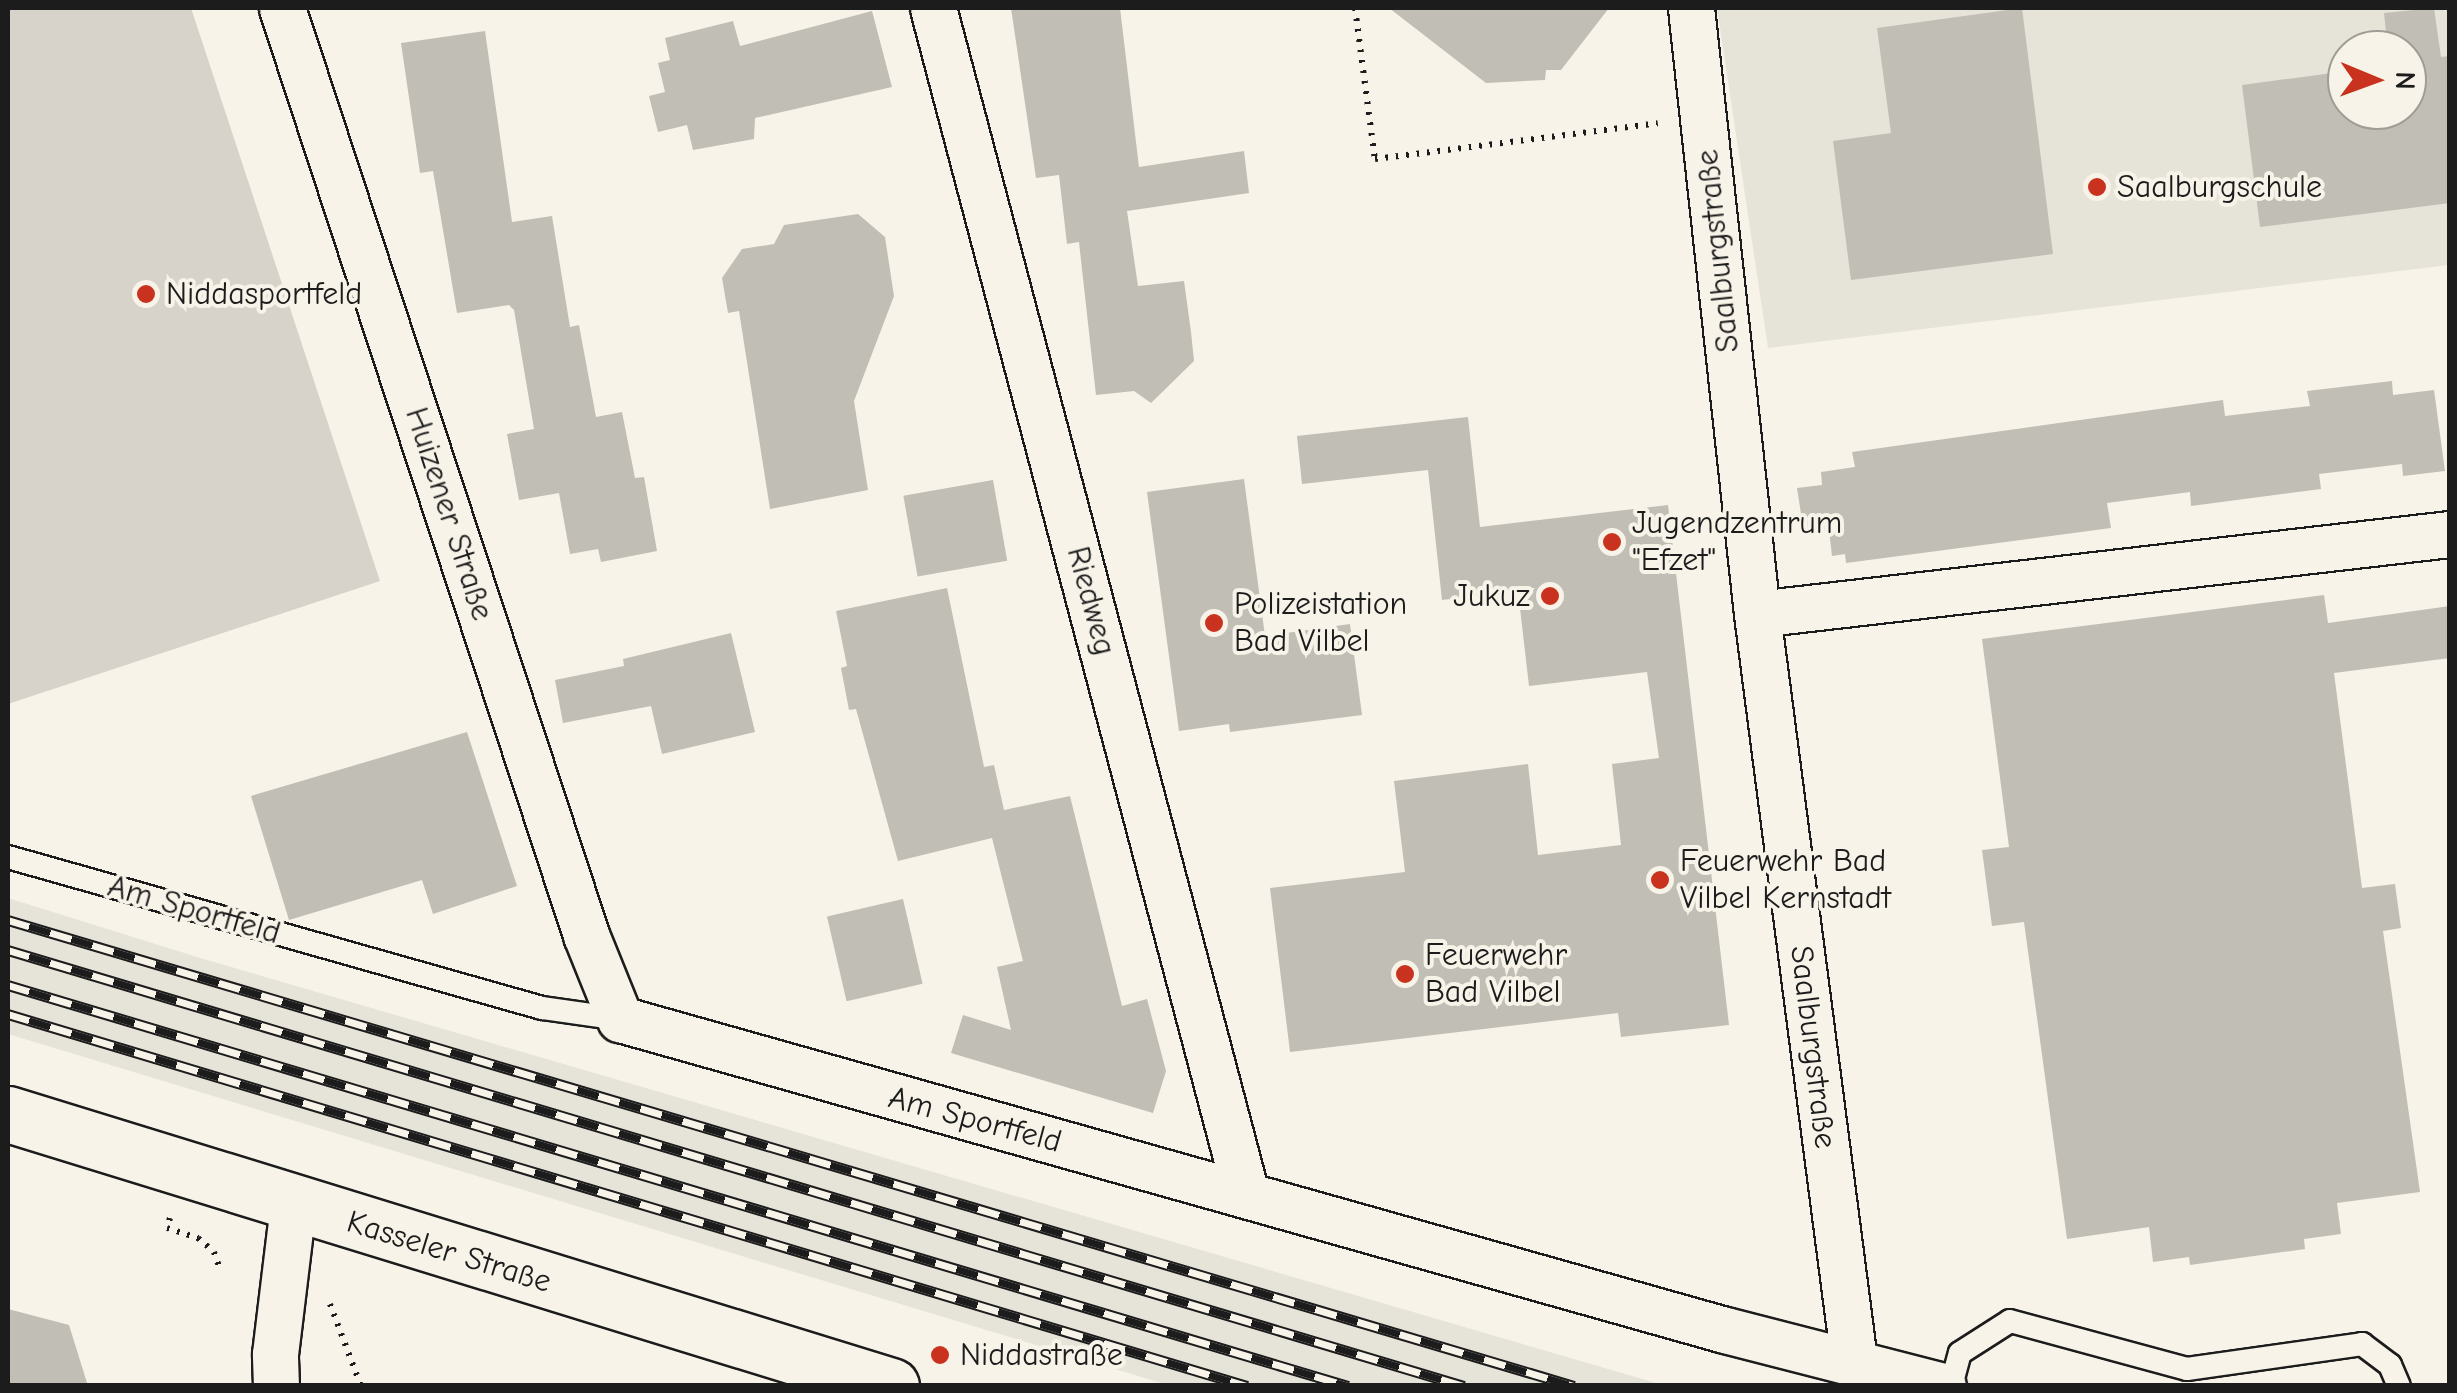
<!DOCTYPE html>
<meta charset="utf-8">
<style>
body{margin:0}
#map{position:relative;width:2457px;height:1393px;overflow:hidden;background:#f7f3e8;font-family:"Comic Neue",sans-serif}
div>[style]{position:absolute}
.built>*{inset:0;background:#e6e3d9}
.green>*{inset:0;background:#d7d3cb}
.building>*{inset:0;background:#c0beb5;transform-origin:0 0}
.path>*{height:6px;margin-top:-3px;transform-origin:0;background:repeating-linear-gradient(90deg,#1c1c1c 0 2.5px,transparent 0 10.5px)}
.roads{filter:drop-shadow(2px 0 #1c1c1c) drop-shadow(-2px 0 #1c1c1c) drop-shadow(0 2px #1c1c1c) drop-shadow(0 -2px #1c1c1c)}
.lane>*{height:22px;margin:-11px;padding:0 11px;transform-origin:11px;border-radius:11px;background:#f7f3e8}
.street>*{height:45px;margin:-22.5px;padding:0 22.5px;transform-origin:22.5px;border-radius:22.5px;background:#f7f3e8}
.secondary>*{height:55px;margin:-27.5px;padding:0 27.5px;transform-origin:27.5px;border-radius:27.5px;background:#f7f3e8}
.rail>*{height:11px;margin-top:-5.5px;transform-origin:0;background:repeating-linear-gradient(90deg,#f7f3e8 0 22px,#1c1c1c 0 44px);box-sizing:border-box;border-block:2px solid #1c1c1c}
.dots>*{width:28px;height:28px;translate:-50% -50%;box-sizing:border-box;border:5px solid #f7f3e8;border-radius:50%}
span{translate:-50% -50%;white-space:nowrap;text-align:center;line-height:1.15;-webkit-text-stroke:8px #f7f3e8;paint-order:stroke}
.poi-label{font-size:32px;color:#1c1c1c}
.left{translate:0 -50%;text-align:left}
.right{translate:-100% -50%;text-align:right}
.street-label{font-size:32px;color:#1c1c1c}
.frame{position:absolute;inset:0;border:10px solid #1c1c1c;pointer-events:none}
.north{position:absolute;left:2327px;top:30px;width:100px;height:100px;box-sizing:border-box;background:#f7f3e8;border:2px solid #9f9d96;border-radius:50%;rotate:91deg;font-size:28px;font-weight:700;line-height:40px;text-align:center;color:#1c1c1c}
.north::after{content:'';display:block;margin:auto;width:35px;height:45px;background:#c8321e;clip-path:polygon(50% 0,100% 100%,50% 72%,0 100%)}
</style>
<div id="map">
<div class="built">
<i style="clip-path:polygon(evenodd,1717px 8px,2449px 8px,2449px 265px,1768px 348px,1717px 8px,2347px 50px,2407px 50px,2407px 110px,2347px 110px,2347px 50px)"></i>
<i style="clip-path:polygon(8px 898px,197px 957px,1663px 1385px,1168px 1385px,8px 1034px)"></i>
</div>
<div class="green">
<i style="clip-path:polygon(8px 8px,191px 8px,380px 581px,8px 704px)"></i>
</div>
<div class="building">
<i style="clip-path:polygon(1011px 8px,1120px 8px,1139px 167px,1244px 151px,1249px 193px,1127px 211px,1138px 286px,1184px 281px,1191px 332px,1194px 361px,1151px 403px,1134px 391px,1096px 395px,1079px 242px,1067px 244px,1059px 175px,1036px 178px)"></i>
<i style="clip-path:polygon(1389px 8px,1609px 8px,1561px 70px,1546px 70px,1545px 80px,1486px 83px)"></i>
<i style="clip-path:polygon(2022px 8px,2053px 254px,1851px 280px,1833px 141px,1891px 133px,1877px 28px)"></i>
<i style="clip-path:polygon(2434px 8px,2441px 57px,2450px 56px,2450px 203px,2260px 227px,2242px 85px,2347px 71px,2347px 110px,2407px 110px,2407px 50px,2388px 50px,2384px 13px)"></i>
<i style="clip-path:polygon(872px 11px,892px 87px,755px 118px,754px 139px,693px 150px,687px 125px,658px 132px,649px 96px,665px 92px,658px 63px,670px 60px,665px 38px,733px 21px,740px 46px)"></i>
<i style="clip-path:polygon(485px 31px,512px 222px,552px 216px,570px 327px,579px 325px,596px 417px,622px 412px,635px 478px,644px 477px,657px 551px,601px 562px,598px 549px,570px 554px,559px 493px,519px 500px,507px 434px,534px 429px,514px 310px,509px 305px,457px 313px,433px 171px,420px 173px,401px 43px)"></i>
<i style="clip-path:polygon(858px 214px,885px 237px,894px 296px,854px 401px,868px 490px,770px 509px,739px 311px,728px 313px,722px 278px,742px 249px,774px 244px,784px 225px)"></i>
<i style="clip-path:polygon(2392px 381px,2393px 395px,2434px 390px,2445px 471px,2403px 476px,2402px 464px,2319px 474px,2321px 489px,2191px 506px,2190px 492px,2107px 503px,2111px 528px,1846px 563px,1845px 554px,1832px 556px,1829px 530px,1804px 533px,1797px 488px,1822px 485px,1821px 472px,1855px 467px,1852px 452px,2223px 400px,2225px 416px,2310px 406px,2307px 391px)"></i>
<i style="clip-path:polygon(1468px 417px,1480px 527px,1668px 505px,1729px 1025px,1621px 1037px,1618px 1013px,1290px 1052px,1270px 888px,1405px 872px,1394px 781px,1528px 764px,1538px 855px,1621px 845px,1612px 764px,1659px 758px,1647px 672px,1529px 686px,1518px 591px,1442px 600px,1428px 470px,1302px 484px,1297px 436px)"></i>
<i style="clip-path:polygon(1244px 479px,1265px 636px,1350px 624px,1362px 715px,1230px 732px,1229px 724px,1179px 731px,1147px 492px)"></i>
<i style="left:993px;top:480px;width:82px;height:91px;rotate:80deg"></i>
<i style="clip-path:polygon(947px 588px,984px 767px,994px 765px,1004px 810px,1070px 796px,1122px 1006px,1147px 999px,1166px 1071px,1153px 1113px,951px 1053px,963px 1015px,1011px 1030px,997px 967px,1023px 961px,992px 838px,898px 861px,856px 709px,849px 710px,841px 668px,847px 666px,836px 611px)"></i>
<i style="clip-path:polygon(2324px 595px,2328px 623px,2450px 606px,2450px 658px,2334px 673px,2362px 888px,2395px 884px,2401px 928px,2383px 931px,2420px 1192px,2337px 1203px,2341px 1234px,2304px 1239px,2305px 1249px,2190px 1265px,2189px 1257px,2153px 1262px,2149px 1227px,2067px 1239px,2024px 922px,1992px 926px,1982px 850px,2009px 847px,1982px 639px)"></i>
<i style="clip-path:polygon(731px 633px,755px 732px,662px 754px,651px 706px,563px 723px,555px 680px,624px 666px,623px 659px)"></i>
<i style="clip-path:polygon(467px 732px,517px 886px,433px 914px,422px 880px,289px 920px,251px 796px)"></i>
<i style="left:903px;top:899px;width:87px;height:78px;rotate:77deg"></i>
<i style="clip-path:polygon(8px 1309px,69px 1325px,88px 1386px,8px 1386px)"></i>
</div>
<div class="path">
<i style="left:1355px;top:8px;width:152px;rotate:82.5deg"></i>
<i style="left:1375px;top:159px;width:285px;rotate:-7.2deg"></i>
<i style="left:170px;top:1218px;width:10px;rotate:107deg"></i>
<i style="left:167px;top:1228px;width:33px;rotate:18deg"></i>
<i style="left:198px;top:1238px;width:21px;rotate:41deg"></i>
<i style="left:214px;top:1252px;width:18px;rotate:71deg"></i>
<i style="left:330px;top:1304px;width:88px;rotate:69.3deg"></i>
</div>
<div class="roads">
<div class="lane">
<i style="left:8px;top:857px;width:555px;rotate:15.79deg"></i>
<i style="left:542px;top:1008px;width:79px;rotate:8deg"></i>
<i style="left:1951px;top:1386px;width:34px;rotate:-75deg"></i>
<i style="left:1960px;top:1353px;width:59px;rotate:-32.6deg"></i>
<i style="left:2010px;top:1321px;width:183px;rotate:15.2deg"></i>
<i style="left:2187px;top:1369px;width:177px;rotate:-8.1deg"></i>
<i style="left:2362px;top:1344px;width:35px;rotate:37deg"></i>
<i style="left:2390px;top:1365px;width:23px;rotate:67deg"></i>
</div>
<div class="street">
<i style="left:282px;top:8px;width:976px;rotate:71.84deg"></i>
<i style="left:586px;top:935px;width:91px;rotate:68deg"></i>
<i style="left:620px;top:1019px;width:1148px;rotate:15.72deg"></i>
<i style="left:1725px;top:1330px;width:225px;rotate:14.4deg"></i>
<i style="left:933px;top:8px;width:1227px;rotate:75.22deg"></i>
<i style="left:1691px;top:8px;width:610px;rotate:83.78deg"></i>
<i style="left:1757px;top:614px;width:753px;rotate:82.6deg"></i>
<i style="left:1757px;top:614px;width:698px;rotate:-6.59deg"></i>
<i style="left:276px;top:1386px;width:32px;rotate:-92deg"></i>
<i style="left:275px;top:1354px;width:150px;rotate:-83.1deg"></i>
</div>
<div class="secondary">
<i style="left:8px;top:1114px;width:924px;rotate:17.12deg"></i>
</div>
</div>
<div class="rail">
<i style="left:8px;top:920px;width:1634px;rotate:16.57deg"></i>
<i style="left:8px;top:950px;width:1520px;rotate:16.67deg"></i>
<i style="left:8px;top:985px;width:1399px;rotate:16.66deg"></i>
<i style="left:8px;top:1014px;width:1294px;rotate:16.71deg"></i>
</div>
<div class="dots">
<i style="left:2097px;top:187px;background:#c8321e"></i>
<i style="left:146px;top:294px;background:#c8321e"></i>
<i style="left:1612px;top:542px;background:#c8321e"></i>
<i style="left:1550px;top:596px;background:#c8321e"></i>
<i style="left:1214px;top:623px;background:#c8321e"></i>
<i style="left:1660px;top:880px;background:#c8321e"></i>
<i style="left:1405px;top:974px;background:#c8321e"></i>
<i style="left:940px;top:1355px;background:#c8321e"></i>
</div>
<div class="poi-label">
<span class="left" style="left:2117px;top:187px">Saalburgschule</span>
<span class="left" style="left:166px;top:294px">Niddasportfeld</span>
<span class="left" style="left:1632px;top:542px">Jugendzentrum<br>"Efzet"</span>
<span class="right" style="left:1530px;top:596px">Jukuz</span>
<span class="left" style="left:1234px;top:623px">Polizeistation<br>Bad Vilbel</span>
<span class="left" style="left:1680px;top:880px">Feuerwehr Bad<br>Vilbel Kernstadt</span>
<span class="left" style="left:1425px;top:974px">Feuerwehr<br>Bad Vilbel</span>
<span class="left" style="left:960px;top:1355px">Niddastraße</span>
</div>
<div class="street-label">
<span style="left:1718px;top:251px;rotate:-96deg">Saalburgstraße</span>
<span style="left:449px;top:514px;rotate:72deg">Huizener Straße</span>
<span style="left:1091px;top:601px;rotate:75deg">Riedweg</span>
<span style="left:194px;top:910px;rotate:16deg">Am Sportfeld</span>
<span style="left:1813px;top:1047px;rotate:83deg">Saalburgstraße</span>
<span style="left:975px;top:1120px;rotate:15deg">Am Sportfeld</span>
<span style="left:449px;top:1252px;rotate:17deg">Kasseler Straße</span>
</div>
<div class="frame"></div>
<div class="north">N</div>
</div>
